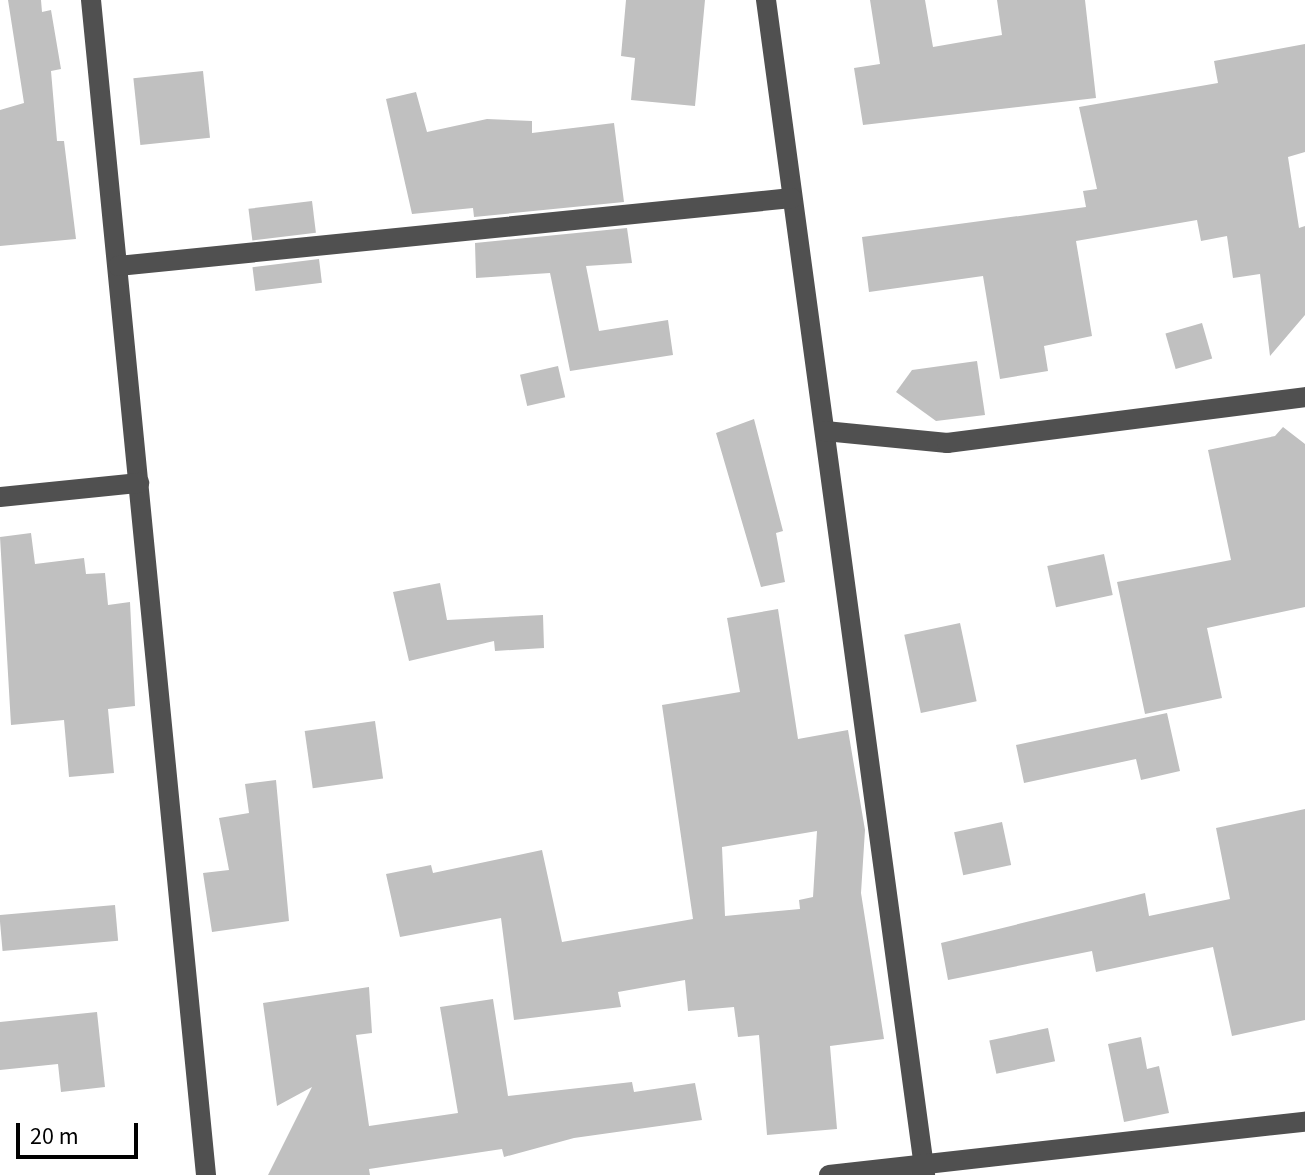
<!DOCTYPE html>
<style>
body{margin:0}
#map{position:relative;width:1305px;height:1175px;overflow:hidden;background:#fff;font-family:"Source Sans 3",sans-serif}
div>[style]{position:absolute}
.building>*{inset:0;background:#c0c0c0;transform-origin:0 0}
.minor>*{height:20px;margin:-10px;padding:0 10px;transform-origin:10px;border-radius:10px;background:#505050}
span{translate:-50% -50%;white-space:nowrap;text-align:center;line-height:1.15;-webkit-text-stroke:6px #fff;paint-order:stroke}
.scale{position:absolute;left:16px;top:1123px;width:122px;height:36px;box-sizing:border-box;border:4px solid #000;border-top:0;padding-left:10px;font-size:24px;line-height:28px;white-space:nowrap;color:#000;-webkit-text-stroke:6px #fff;paint-order:stroke}
</style>
<div id="map">
<div class="building">
<i style="clip-path:polygon(8px 0,41px 0,42px 12px,51px 10px,61px 69px,51px 71px,57px 141px,64px 141px,76px 239px,0 246px,0 110px,24px 103px)"></i>
<i style="clip-path:polygon(626px 0,705px 0,695px 106px,631px 100px,635px 58px,621px 56px)"></i>
<i style="clip-path:polygon(870px 0,925px 0,933px 47px,1002px 35px,997px 0,1085px 0,1096px 98px,863px 125px,854px 68px,880px 64px)"></i>
<i style="clip-path:polygon(1305px 44px,1305px 152px,1288px 157px,1299px 228px,1305px 226px,1305px 315px,1270px 356px,1260px 274px,1233px 278px,1227px 236px,1201px 241px,1197px 220px,1076px 241px,1092px 336px,1044px 346px,1048px 371px,1000px 379px,983px 276px,869px 292px,862px 237px,1086px 207px,1083px 191px,1097px 189px,1079px 107px,1218px 83px,1214px 61px)"></i>
<i style="left:203px;top:71px;width:67px;height:70px;rotate:84deg"></i>
<i style="clip-path:polygon(416px 92px,427px 132px,487px 119px,532px 121px,532px 133px,614px 123px,624px 202px,474px 217px,473px 208px,412px 214px,386px 99px)"></i>
<i style="left:312px;top:201px;width:32px;height:64px;rotate:83deg"></i>
<i style="clip-path:polygon(627px 228px,632px 263px,586px 266px,599px 331px,668px 320px,673px 355px,570px 371px,550px 273px,476px 278px,475px 243px)"></i>
<i style="left:319px;top:259px;width:24px;height:67px;rotate:83deg"></i>
<i style="left:1202px;top:323px;width:37px;height:38px;rotate:74deg"></i>
<i style="clip-path:polygon(977px 361px,985px 415px,936px 421px,896px 392px,912px 370px)"></i>
<i style="left:558px;top:366px;width:32px;height:39px;rotate:77deg"></i>
<i style="clip-path:polygon(754px 419px,783px 531px,776px 533px,785px 582px,761px 587px,716px 433px)"></i>
<i style="clip-path:polygon(1283px 427px,1305px 444px,1305px 607px,1207px 628px,1222px 698px,1145px 714px,1117px 582px,1231px 560px,1208px 450px,1275px 436px)"></i>
<i style="clip-path:polygon(31px 533px,35px 564px,84px 558px,86px 574px,105px 573px,108px 605px,130px 602px,135px 706px,108px 709px,114px 773px,69px 777px,64px 720px,11px 725px,0 537px)"></i>
<i style="left:1104px;top:554px;width:42px;height:58px;rotate:78deg"></i>
<i style="clip-path:polygon(440px 583px,447px 620px,543px 615px,544px 648px,495px 651px,494px 641px,409px 661px,393px 592px)"></i>
<i style="clip-path:polygon(evenodd,778px 609px,798px 739px,848px 730px,865px 830px,861px 893px,884px 1039px,830px 1046px,837px 1129px,767px 1135px,759px 1035px,738px 1037px,734px 1007px,688px 1011px,685px 980px,618px 992px,621px 1007px,514px 1020px,501px 918px,400px 937px,386px 874px,431px 865px,433px 873px,542px 850px,562px 942px,693px 919px,662px 705px,740px 692px,727px 618px,778px 609px,817px 831px,813px 897px,799px 900px,800px 909px,725px 916px,722px 847px,817px 831px)"></i>
<i style="left:960px;top:623px;width:80px;height:57px;rotate:78deg"></i>
<i style="clip-path:polygon(1167px 713px,1180px 771px,1141px 780px,1136px 759px,1024px 783px,1016px 745px)"></i>
<i style="left:375px;top:721px;width:58px;height:71px;rotate:82deg"></i>
<i style="clip-path:polygon(276px 780px,289px 921px,212px 932px,203px 873px,229px 870px,219px 818px,249px 813px,245px 784px)"></i>
<i style="clip-path:polygon(1305px 809px,1305px 1020px,1232px 1036px,1213px 947px,1096px 972px,1092px 951px,948px 980px,941px 943px,1145px 893px,1149px 916px,1230px 899px,1216px 828px)"></i>
<i style="left:1002px;top:822px;width:44px;height:49px;rotate:78deg"></i>
<i style="left:115px;top:905px;width:36px;height:116px;rotate:85deg"></i>
<i style="clip-path:polygon(369px 987px,372px 1033px,356px 1035px,369px 1126px,458px 1113px,440px 1007px,493px 999px,508px 1096px,632px 1082px,634px 1092px,695px 1083px,702px 1120px,574px 1138px,504px 1157px,502px 1149px,369px 1169px,370px 1175px,268px 1175px,312px 1087px,277px 1106px,263px 1003px)"></i>
<i style="clip-path:polygon(97px 1012px,105px 1087px,61px 1092px,58px 1064px,0 1070px,0 1022px)"></i>
<i style="left:1048px;top:1028px;width:34px;height:60px;rotate:78deg"></i>
<i style="clip-path:polygon(1141px 1037px,1147px 1069px,1159px 1066px,1169px 1113px,1124px 1122px,1108px 1044px)"></i>
</div>
<div class="minor">
<i style="left:91px;top:0;width:1181px;rotate:84.41deg"></i>
<i style="left:766px;top:0;width:1186px;rotate:82.29deg"></i>
<i style="left:118px;top:266px;width:677px;rotate:-5.76deg"></i>
<i style="left:825px;top:431px;width:123px;rotate:5.6deg"></i>
<i style="left:947px;top:443px;width:361px;rotate:-7.3deg"></i>
<i style="left:0;top:497px;width:140px;rotate:-5.8deg"></i>
<i style="left:829px;top:1175px;width:479px;rotate:-6.4deg"></i>
</div>
<div class="scale">20 m</div>
</div>
